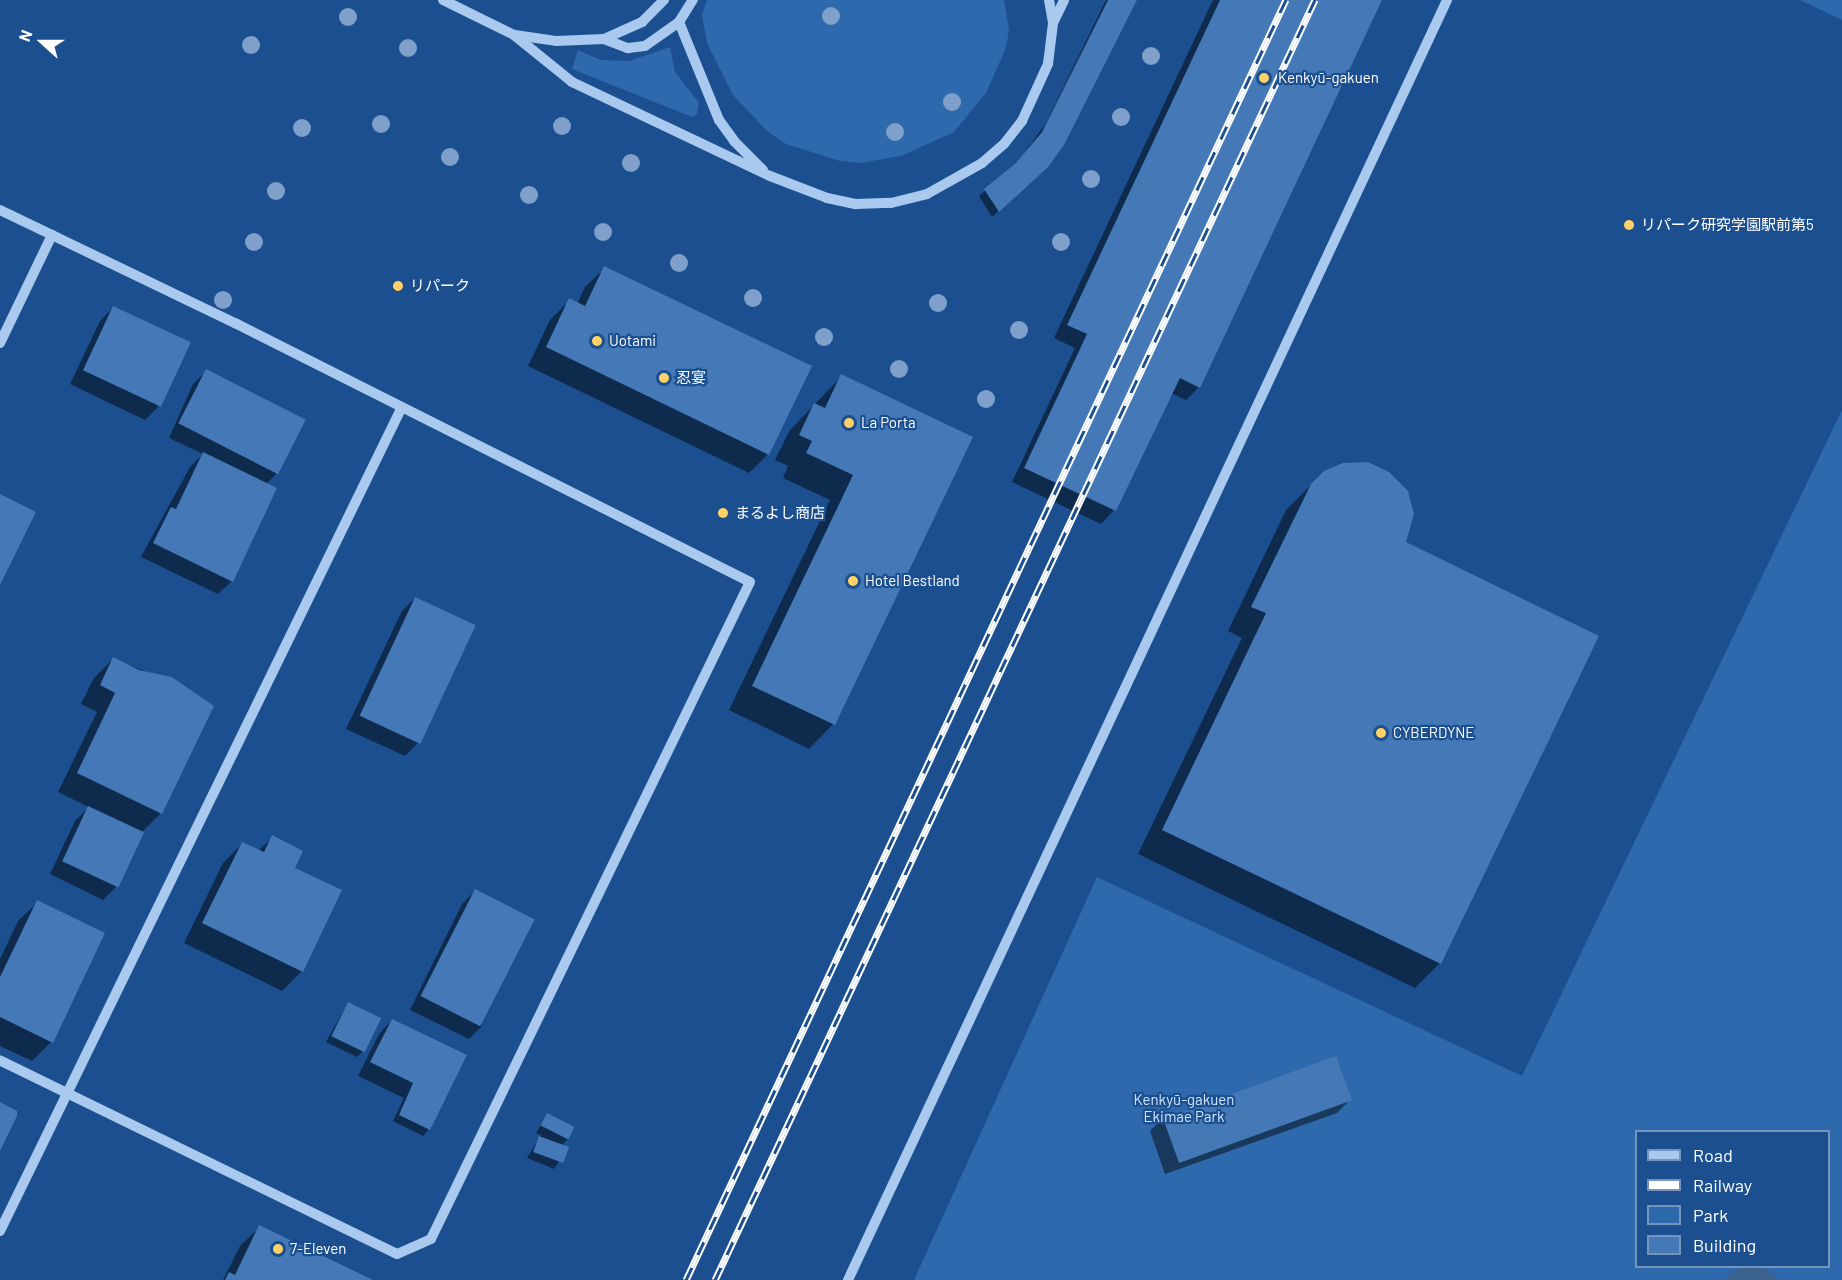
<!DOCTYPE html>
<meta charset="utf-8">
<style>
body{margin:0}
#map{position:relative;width:1842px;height:1280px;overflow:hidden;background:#1b4f8f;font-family:Barlow,"Noto Sans JP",sans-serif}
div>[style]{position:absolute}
.green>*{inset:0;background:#2e69ad}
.water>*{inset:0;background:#3c6290}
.shadow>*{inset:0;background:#0007}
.building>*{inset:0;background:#4478b7;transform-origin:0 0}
.minor>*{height:10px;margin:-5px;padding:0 5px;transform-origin:5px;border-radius:5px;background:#a9c9ee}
.rail>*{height:7px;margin-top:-3.5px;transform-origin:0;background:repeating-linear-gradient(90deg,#1b4f8f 0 14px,#fff 0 28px);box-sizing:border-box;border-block:2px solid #fff}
.trees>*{width:18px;height:18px;margin:-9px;border-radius:50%;background:#7ea0ca}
.dots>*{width:16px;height:16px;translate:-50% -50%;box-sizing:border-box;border:3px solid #1b4f8f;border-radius:50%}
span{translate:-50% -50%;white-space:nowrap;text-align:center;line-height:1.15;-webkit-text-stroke:4.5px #1b4f8f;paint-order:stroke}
.poi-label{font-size:15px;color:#fff}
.left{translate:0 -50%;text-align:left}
.park-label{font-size:15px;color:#cfe3fa}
.legend{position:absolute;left:1635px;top:1130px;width:195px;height:138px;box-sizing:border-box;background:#1b4f8f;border:2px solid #7695bc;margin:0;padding:8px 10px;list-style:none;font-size:18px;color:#fff}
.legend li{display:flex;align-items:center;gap:12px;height:30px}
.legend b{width:30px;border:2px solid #7695bc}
.north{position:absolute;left:12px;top:12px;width:60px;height:60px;-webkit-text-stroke:4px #1b4f8f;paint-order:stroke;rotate:291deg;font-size:16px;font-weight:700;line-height:24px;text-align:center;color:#fff}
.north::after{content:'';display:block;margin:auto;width:21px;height:27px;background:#fff;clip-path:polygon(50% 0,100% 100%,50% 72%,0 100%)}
</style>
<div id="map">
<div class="green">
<i style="clip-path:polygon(707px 0,1004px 0,1009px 30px,1006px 48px,986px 93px,954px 132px,901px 156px,860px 163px,840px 161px,786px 144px,767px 131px,733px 95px,707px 43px,702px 15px)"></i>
<i style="clip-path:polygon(1800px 0,1842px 0,1842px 20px)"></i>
<i style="clip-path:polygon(670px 47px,675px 72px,699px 103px,697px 114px,692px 117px,572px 69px,578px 50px,601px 60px,629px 61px)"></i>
<i style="clip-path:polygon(evenodd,1842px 410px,1842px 1280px,914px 1280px,1097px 877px,1522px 1076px,1842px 410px,1636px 1132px,1828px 1132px,1828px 1266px,1636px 1266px,1636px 1132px)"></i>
</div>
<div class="water">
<i style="clip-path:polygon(1741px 1266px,1764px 1267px,1780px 1280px,1723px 1280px)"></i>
</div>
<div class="shadow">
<i style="clip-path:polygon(1106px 0,1135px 0,1035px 178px,992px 217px,979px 196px,1018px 162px,1046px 123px)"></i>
<i style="clip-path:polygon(1213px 0,1380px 0,1199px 387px,1186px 400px,1171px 393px,1114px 510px,1101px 524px,1012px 482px,1075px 348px,1054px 338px)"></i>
<i style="clip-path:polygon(605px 268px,768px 454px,749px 473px,528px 366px,550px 320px,570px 300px,577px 304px,585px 287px)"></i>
<i style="clip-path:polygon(114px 307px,158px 407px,145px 420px,70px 384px,100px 321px)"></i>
<i style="clip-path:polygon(207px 371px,278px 472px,266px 484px,232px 581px,218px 594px,141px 557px,190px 467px,203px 454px,169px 438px,193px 384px)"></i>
<i style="clip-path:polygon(842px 376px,971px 438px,833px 724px,809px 749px,729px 710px,830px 500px,783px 478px,788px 466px,775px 460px,790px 430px)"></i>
<i style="clip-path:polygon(1355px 463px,1378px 467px,1398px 481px,1404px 543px,1597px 636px,1440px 963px,1415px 988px,1138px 854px,1242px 638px,1228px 631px,1286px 510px,1324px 472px)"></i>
<i style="clip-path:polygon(415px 598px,418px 743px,405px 756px,346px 729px,402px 611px)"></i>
<i style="clip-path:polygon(113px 659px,187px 687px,212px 707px,161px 813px,141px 833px,116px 887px,103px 900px,50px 874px,75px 821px,89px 807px,58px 792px,97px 712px,81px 704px,94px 678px)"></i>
<i style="clip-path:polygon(273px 837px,293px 868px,340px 891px,301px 972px,282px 991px,184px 943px,223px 863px,243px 843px,258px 851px)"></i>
<i style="clip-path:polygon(475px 891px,482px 1026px,469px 1039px,410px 1010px,462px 904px)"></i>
<i style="clip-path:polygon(38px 902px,51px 1042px,32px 1061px,0 1046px,0 959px,18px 921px)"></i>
<i style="clip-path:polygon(348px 1003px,363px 1051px,357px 1057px,326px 1042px)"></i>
<i style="clip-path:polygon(392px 1020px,429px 1129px,423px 1136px,393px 1121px,404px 1098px,358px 1076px,379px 1034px)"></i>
<i style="clip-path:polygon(1350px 1100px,1337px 1113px,1165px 1174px,1150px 1131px,1163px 1118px)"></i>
<i style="clip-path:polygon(547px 1115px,568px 1139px,561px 1146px,567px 1148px,554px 1169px,527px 1158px,541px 1135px,536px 1133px)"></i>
<i style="clip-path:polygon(260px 1227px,369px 1280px,223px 1280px,240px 1246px)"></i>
</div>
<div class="building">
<i style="clip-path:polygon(1108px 0,1137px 0,1064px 145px,1048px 167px,999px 212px,984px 189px,1016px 163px,1042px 132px)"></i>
<i style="clip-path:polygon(1220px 0,1382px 0,1200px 388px,1180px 378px,1116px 511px,1024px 468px,1087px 334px,1067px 325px)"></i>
<i style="clip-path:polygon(604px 266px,812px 366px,769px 455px,546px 347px,569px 298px,585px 306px)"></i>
<i style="left:113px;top:306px;width:86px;height:71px;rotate:25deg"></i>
<i style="left:206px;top:369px;width:112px;height:61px;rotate:27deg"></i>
<i style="clip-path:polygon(841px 374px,973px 437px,835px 725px,752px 686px,853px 475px,806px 453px,812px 441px,799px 435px,814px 403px,825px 408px)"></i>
<i style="clip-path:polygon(203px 452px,277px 488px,233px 582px,153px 543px,171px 507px,176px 509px)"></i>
<i style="clip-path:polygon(1368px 462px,1389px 472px,1408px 491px,1414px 514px,1406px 542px,1599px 636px,1441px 964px,1162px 830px,1266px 613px,1251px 607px,1311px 484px,1324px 471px,1343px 463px)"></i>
<i style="clip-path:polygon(0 494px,36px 512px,0 585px)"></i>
<i style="left:415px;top:597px;width:67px;height:131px;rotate:25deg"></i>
<i style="clip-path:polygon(113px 657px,139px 670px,172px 677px,214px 706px,162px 814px,77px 773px,115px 693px,100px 685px)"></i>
<i style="left:88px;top:806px;width:62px;height:61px;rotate:25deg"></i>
<i style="clip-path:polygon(272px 835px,303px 851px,295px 868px,342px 890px,303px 972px,202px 923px,242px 842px,264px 852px)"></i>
<i style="left:475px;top:889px;width:67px;height:120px;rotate:27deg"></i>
<i style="clip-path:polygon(37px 900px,105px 933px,53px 1043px,0 1017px,0 977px)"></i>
<i style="left:348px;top:1002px;width:37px;height:38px;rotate:26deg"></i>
<i style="clip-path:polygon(392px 1019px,467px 1055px,430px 1130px,399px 1115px,413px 1083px,370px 1062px)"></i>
<i style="left:1336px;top:1056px;width:47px;height:184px;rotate:70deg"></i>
<i style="clip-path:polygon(0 1102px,17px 1111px,17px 1116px,0 1151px)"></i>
<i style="left:547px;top:1113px;width:31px;height:14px;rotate:27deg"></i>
<i style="left:539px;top:1136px;width:32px;height:17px;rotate:20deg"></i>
<i style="clip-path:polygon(259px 1225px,373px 1280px,225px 1280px,229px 1272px,235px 1275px)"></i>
</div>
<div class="minor">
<i style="left:443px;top:0;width:79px;rotate:26.2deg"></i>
<i style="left:514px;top:35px;width:75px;rotate:39deg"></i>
<i style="left:572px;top:82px;width:219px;rotate:25.4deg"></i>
<i style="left:770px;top:176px;width:61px;rotate:21.1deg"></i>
<i style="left:827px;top:198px;width:30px;rotate:12deg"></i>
<i style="left:856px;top:204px;width:35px;rotate:-2deg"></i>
<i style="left:891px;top:203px;width:37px;rotate:-14deg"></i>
<i style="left:927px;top:194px;width:63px;rotate:-29.4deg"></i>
<i style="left:982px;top:163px;width:29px;rotate:-41deg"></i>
<i style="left:1004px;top:144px;width:29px;rotate:-52deg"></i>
<i style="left:1022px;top:121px;width:63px;rotate:-65.5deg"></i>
<i style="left:1048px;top:64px;width:41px;rotate:-83deg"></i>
<i style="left:1053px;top:23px;width:25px;rotate:-64deg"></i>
<i style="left:1049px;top:0;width:23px;rotate:80deg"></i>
<i style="left:679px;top:22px;width:106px;rotate:67.8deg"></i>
<i style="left:719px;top:120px;width:26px;rotate:54deg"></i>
<i style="left:734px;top:141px;width:41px;rotate:45deg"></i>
<i style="left:515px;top:35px;width:41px;rotate:8.3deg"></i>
<i style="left:556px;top:41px;width:48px;rotate:-2.4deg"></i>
<i style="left:604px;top:39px;width:42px;rotate:-24.1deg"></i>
<i style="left:642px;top:22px;width:31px;rotate:-45deg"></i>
<i style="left:604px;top:39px;width:26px;rotate:21deg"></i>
<i style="left:628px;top:48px;width:17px;rotate:-7deg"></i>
<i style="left:645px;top:46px;width:42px;rotate:-35.2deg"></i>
<i style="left:679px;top:22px;width:26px;rotate:-58deg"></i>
<i style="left:0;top:210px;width:261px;rotate:25.7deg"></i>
<i style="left:235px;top:323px;width:576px;rotate:26.7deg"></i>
<i style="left:750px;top:582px;width:730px;rotate:115.9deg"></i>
<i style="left:431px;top:1239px;width:37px;rotate:156deg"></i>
<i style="left:397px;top:1254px;width:442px;rotate:-154deg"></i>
<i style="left:0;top:343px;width:120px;rotate:-64.3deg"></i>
<i style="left:0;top:1231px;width:915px;rotate:-64deg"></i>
<i style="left:848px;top:1280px;width:1413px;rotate:-64.92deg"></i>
</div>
<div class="rail">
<i style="left:686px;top:1280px;width:1414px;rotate:-64.89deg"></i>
<i style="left:715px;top:1280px;width:1414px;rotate:-64.89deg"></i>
</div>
<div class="trees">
<i style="left:831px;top:16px"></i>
<i style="left:348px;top:17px"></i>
<i style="left:251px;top:45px"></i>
<i style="left:408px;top:48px"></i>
<i style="left:1151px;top:56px"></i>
<i style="left:952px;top:102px"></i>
<i style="left:1121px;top:117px"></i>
<i style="left:381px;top:124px"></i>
<i style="left:562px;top:126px"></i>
<i style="left:302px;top:128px"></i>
<i style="left:895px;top:132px"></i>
<i style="left:450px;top:157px"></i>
<i style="left:631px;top:163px"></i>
<i style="left:1091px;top:179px"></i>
<i style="left:276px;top:191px"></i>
<i style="left:529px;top:195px"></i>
<i style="left:603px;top:232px"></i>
<i style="left:254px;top:242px"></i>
<i style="left:1061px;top:242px"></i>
<i style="left:679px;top:263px"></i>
<i style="left:753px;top:298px"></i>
<i style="left:223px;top:300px"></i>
<i style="left:938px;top:303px"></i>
<i style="left:1019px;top:330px"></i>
<i style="left:824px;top:337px"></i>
<i style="left:899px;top:369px"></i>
<i style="left:986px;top:399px"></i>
</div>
<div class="dots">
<i style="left:1264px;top:78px;background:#ffd166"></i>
<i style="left:1629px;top:225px;background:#ffd166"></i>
<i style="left:398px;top:286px;background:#ffd166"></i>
<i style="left:597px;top:341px;background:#ffd166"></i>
<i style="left:664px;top:378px;background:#ffd166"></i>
<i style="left:849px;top:423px;background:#ffd166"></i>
<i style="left:723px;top:513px;background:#ffd166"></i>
<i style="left:853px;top:581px;background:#ffd166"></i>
<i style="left:1381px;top:733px;background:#ffd166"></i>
<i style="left:278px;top:1249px;background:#ffd166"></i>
</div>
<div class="poi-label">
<span class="left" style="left:1278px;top:78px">Kenkyū-gakuen</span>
<span class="left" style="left:1641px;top:225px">リパーク研究学園駅前第5</span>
<span class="left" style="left:410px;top:286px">リパーク</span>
<span class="left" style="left:609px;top:341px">Uotami</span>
<span class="left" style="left:676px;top:378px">忍宴</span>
<span class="left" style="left:861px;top:423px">La Porta</span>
<span class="left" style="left:735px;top:513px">まるよし商店</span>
<span class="left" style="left:865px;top:581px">Hotel Bestland</span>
<span class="left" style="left:1393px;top:733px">CYBERDYNE</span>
<span class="left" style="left:290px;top:1249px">7-Eleven</span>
</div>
<div class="park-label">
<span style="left:1184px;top:1108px">Kenkyū-gakuen<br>Ekimae Park</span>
</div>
<ul class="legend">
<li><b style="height:8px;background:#a9c9ee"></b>Road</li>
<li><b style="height:8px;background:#fff"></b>Railway</li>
<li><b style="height:16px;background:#2e69ad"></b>Park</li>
<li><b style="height:16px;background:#4478b7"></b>Building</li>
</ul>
<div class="north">N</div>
</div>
